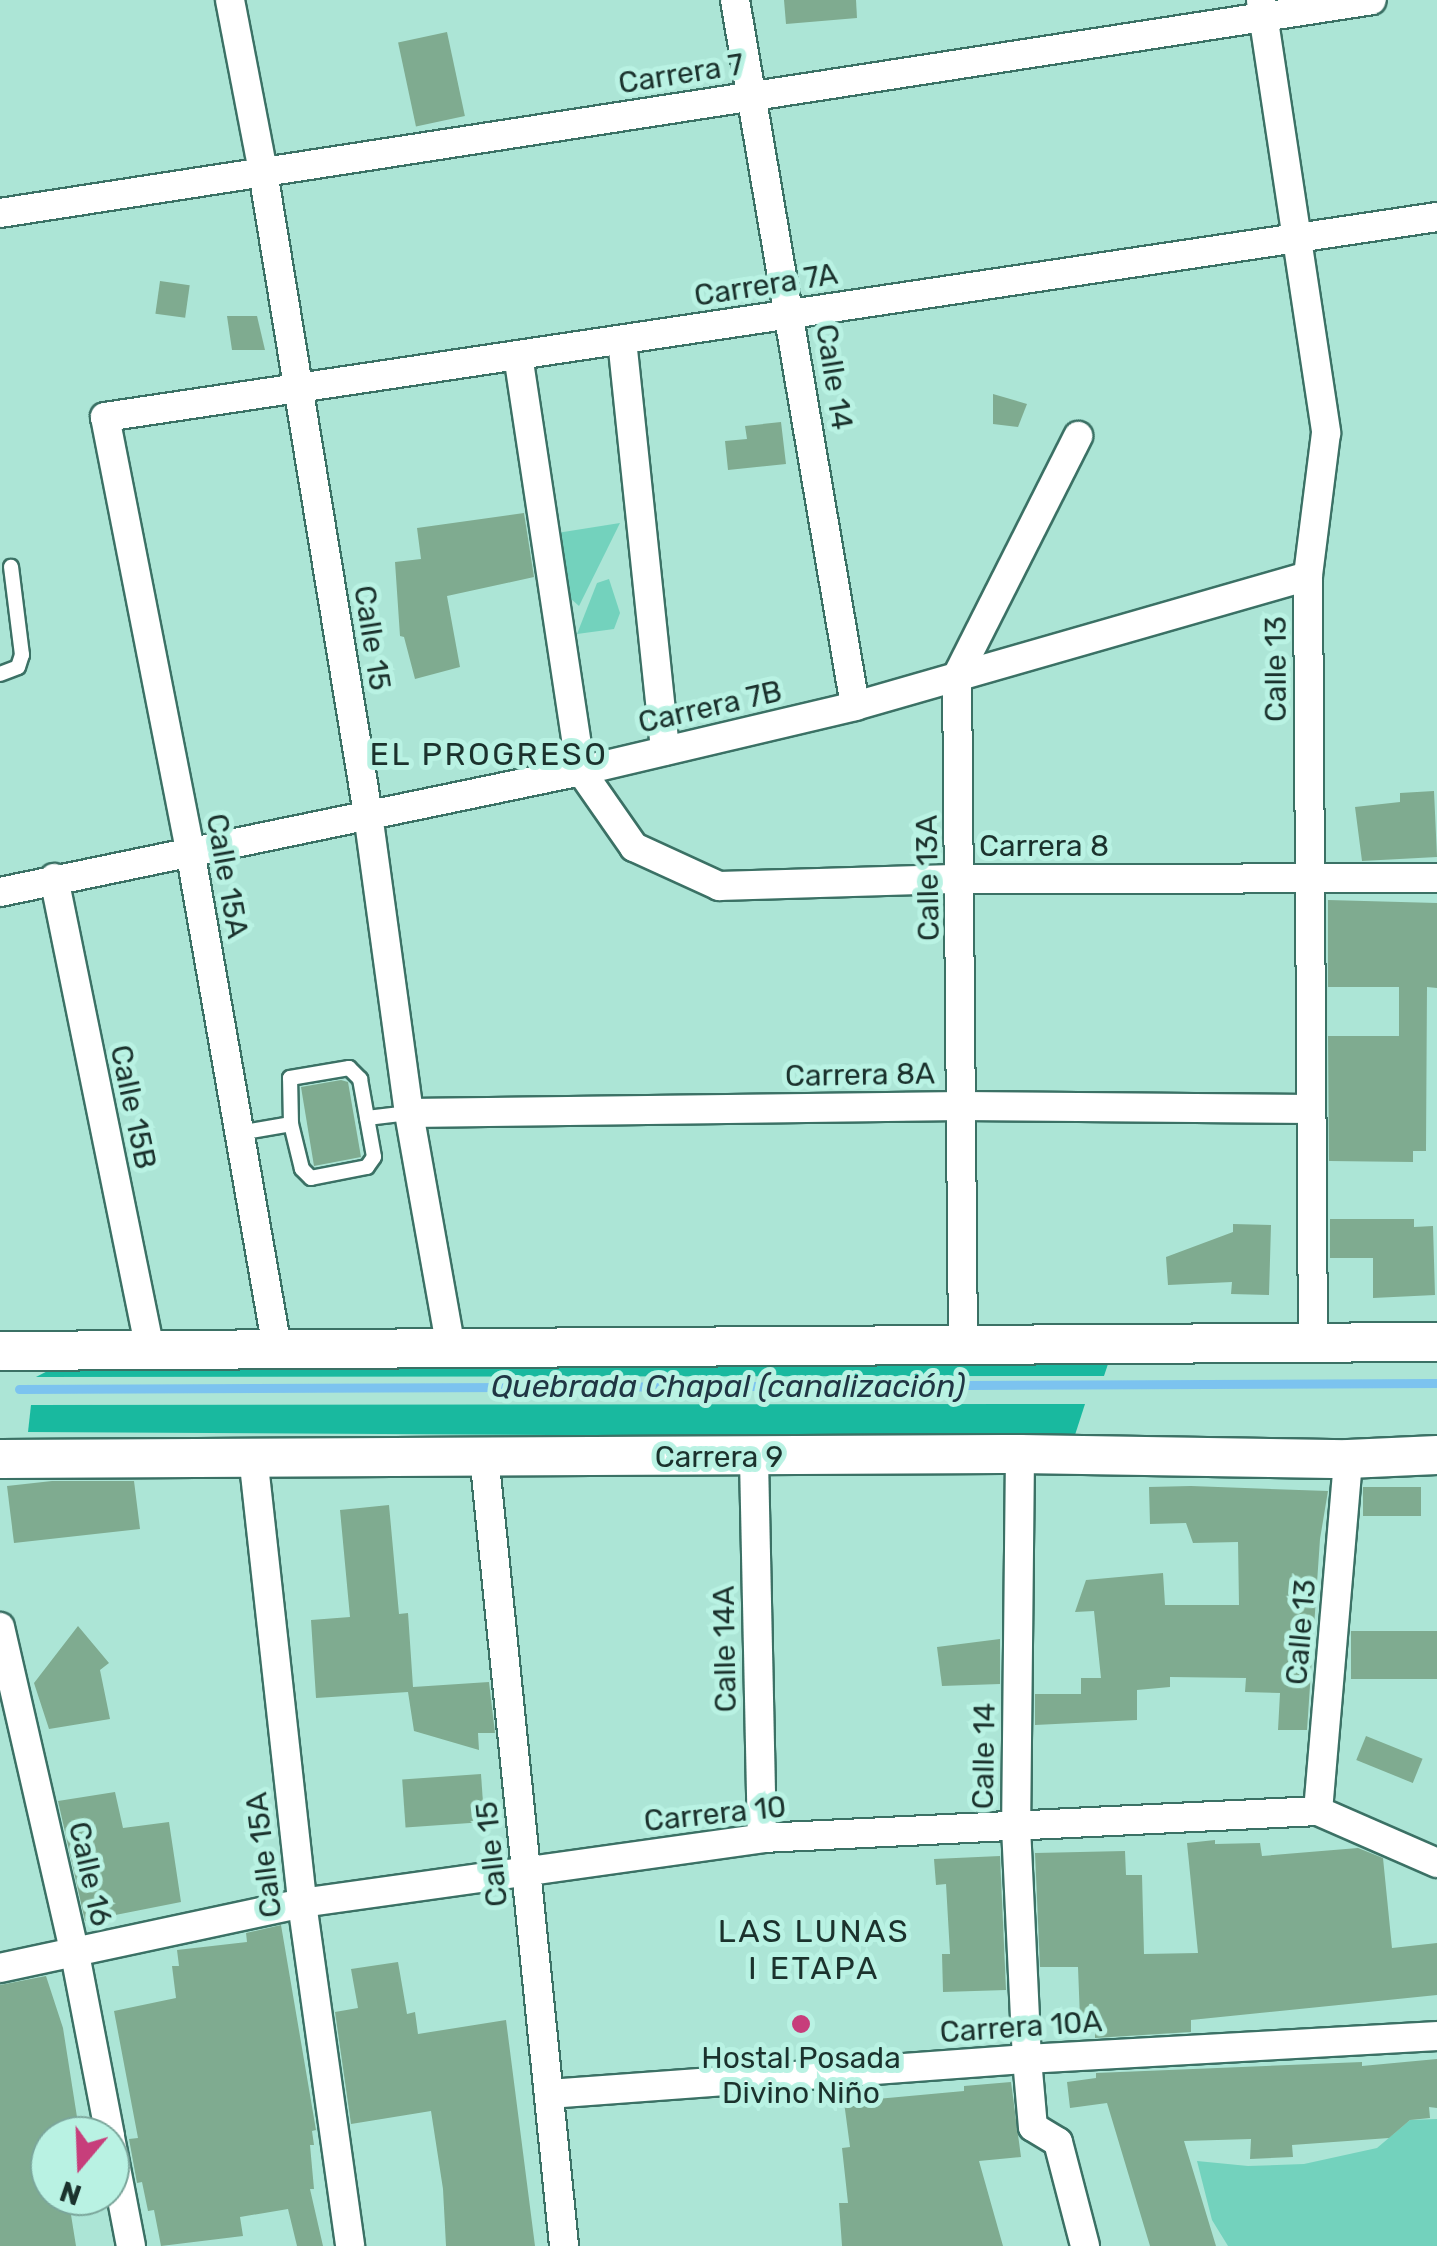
<!DOCTYPE html>
<meta charset="utf-8">
<style>
body{margin:0}
#map{position:relative;width:1437px;height:2246px;overflow:hidden;background:#ace5d6;font-family:Rubik,sans-serif}
div>[style]{position:absolute}
.green>*{inset:0;background:#73d2bd}
.forest>*{inset:0;background:#19b99f}
.stream>*{height:9px;margin:-4.5px;padding:0 4.5px;transform-origin:4.5px;border-radius:4.5px;background:#7cc3ef}
.building>*{inset:0;background:#7fab90;transform-origin:0 0}
.roads{filter:drop-shadow(2px 0 #3b7165) drop-shadow(-2px 0 #3b7165) drop-shadow(0 2px #3b7165) drop-shadow(0 -2px #3b7165)}
.lane>*{height:14px;margin:-7px;padding:0 7px;transform-origin:7px;border-radius:7px;background:#fff}
.street>*{height:28px;margin:-14px;padding:0 14px;transform-origin:14px;border-radius:14px;background:#fff}
.secondary>*{height:38px;margin:-19px;padding:0 19px;transform-origin:19px;border-radius:19px;background:#fff}
.dots>*{width:28px;height:28px;translate:-50% -50%;box-sizing:border-box;border:5px solid #b9f2e3;border-radius:50%}
span{translate:-50% -50%;white-space:nowrap;text-align:center;line-height:1.15;-webkit-text-stroke:10px #b9f2e3;paint-order:stroke}
.street-label{font-size:30px;color:#1b322d}
.poi-label{font-size:30px;color:#1b322d}
.neighbourhood-label{font-size:32px;color:#1b322d;letter-spacing:2.5px}
.water-label{font-size:32px;color:#203644;font-style:italic}
.north{position:absolute;left:30px;top:2116px;width:100px;height:100px;box-sizing:border-box;background:#b9f2e3;border:2px solid #7aa59a;border-radius:50%;rotate:199deg;font-size:28px;font-weight:700;line-height:40px;text-align:center;color:#1b322d}
.north::after{content:'';display:block;margin:auto;width:35px;height:45px;background:#c73e7b;clip-path:polygon(50% 0,100% 100%,50% 72%,0 100%)}
</style>
<div id="map">
<div class="green">
<i style="clip-path:polygon(620px 523px,579px 606px,570px 598px,557px 533px)"></i>
<i style="clip-path:polygon(609px 579px,620px 613px,614px 629px,577px 634px,597px 583px)"></i>
<i style="clip-path:polygon(1437px 2119px,1437px 2246px,1228px 2246px,1212px 2220px,1197px 2161px,1248px 2166px,1304px 2164px,1377px 2148px,1410px 2120px)"></i>
</div>
<div class="forest">
<i style="clip-path:polygon(1111px 1355px,1104px 1376px,36px 1377px,69px 1360px)"></i>
<i style="clip-path:polygon(1085px 1404px,1074px 1438px,28px 1432px,31px 1405px)"></i>
</div>
<div class="stream">
<i style="left:19px;top:1389px;width:1418px;rotate:-0.24deg"></i>
</div>
<div class="building">
<i style="clip-path:polygon(784px 0,856px 0,857px 18px,786px 24px)"></i>
<i style="left:447px;top:32px;width:86px;height:50px;rotate:78deg"></i>
<i style="left:160px;top:281px;width:30px;height:33px;rotate:8deg"></i>
<i style="clip-path:polygon(227px 316px,257px 316px,265px 350px,232px 350px)"></i>
<i style="clip-path:polygon(993px 394px,1027px 404px,1018px 427px,993px 424px)"></i>
<i style="clip-path:polygon(781px 422px,786px 464px,728px 470px,725px 441px,747px 439px,745px 426px)"></i>
<i style="clip-path:polygon(524px 513px,534px 577px,447px 596px,460px 667px,415px 679px,404px 637px,400px 636px,395px 562px,421px 559px,417px 528px)"></i>
<i style="clip-path:polygon(1434px 791px,1437px 857px,1362px 861px,1355px 807px,1400px 802px,1400px 793px)"></i>
<i style="clip-path:polygon(1328px 900px,1437px 903px,1437px 988px,1427px 987px,1426px 1151px,1413px 1151px,1413px 1162px,1329px 1161px,1328px 1036px,1399px 1036px,1399px 987px,1328px 987px)"></i>
<i style="clip-path:polygon(341px 1080px,348px 1082px,361px 1157px,314px 1166px,301px 1087px)"></i>
<i style="clip-path:polygon(1330px 1219px,1414px 1219px,1414px 1227px,1433px 1226px,1435px 1295px,1373px 1298px,1373px 1258px,1330px 1258px)"></i>
<i style="clip-path:polygon(1233px 1224px,1271px 1225px,1269px 1295px,1231px 1294px,1232px 1282px,1168px 1285px,1166px 1257px,1233px 1232px)"></i>
<i style="clip-path:polygon(52px 1481px,134px 1481px,140px 1529px,14px 1543px,7px 1486px)"></i>
<i style="clip-path:polygon(1191px 1486px,1328px 1491px,1320px 1539px,1307px 1730px,1278px 1730px,1280px 1693px,1245px 1692px,1246px 1678px,1170px 1677px,1170px 1687px,1137px 1690px,1137px 1720px,1035px 1725px,1035px 1694px,1081px 1694px,1081px 1678px,1101px 1678px,1094px 1611px,1075px 1612px,1086px 1580px,1163px 1573px,1165px 1605px,1239px 1605px,1238px 1542px,1193px 1543px,1186px 1523px,1150px 1524px,1149px 1487px)"></i>
<i style="left:1363px;top:1487px;width:58px;height:29px"></i>
<i style="clip-path:polygon(389px 1505px,399px 1614px,408px 1613px,413px 1687px,489px 1682px,495px 1733px,478px 1733px,479px 1750px,414px 1731px,408px 1692px,316px 1698px,311px 1620px,350px 1617px,340px 1510px)"></i>
<i style="clip-path:polygon(78px 1626px,109px 1663px,100px 1670px,110px 1719px,49px 1729px,34px 1683px)"></i>
<i style="left:1437px;top:1631px;width:48px;height:86px;rotate:90deg"></i>
<i style="clip-path:polygon(1000px 1639px,1000px 1684px,942px 1686px,937px 1647px)"></i>
<i style="left:1366px;top:1736px;width:61px;height:26px;rotate:22deg"></i>
<i style="left:481px;top:1774px;width:48px;height:79px;rotate:86deg"></i>
<i style="clip-path:polygon(115px 1792px,123px 1828px,169px 1822px,181px 1902px,85px 1921px,58px 1801px)"></i>
<i style="clip-path:polygon(1215px 1840px,1215px 1844px,1260px 1843px,1262px 1856px,1358px 1848px,1383px 1858px,1392px 1948px,1437px 1943px,1437px 1995px,1191px 2020px,1191px 2032px,1095px 2038px,1095px 2019px,1080px 2019px,1078px 1967px,1040px 1967px,1035px 1853px,1125px 1851px,1126px 1875px,1142px 1875px,1144px 1954px,1198px 1953px,1187px 1843px)"></i>
<i style="clip-path:polygon(1000px 1856px,1006px 1990px,943px 1992px,942px 1954px,950px 1954px,946px 1884px,936px 1885px,934px 1859px)"></i>
<i style="clip-path:polygon(281px 1925px,316px 2130px,312px 2131px,314px 2145px,310px 2145px,314px 2189px,310px 2189px,323px 2246px,297px 2246px,288px 2209px,240px 2217px,243px 2236px,161px 2246px,154px 2210px,148px 2211px,142px 2182px,137px 2183px,129px 2139px,138px 2138px,114px 2011px,176px 1998px,172px 1966px,179px 1966px,177px 1950px,247px 1942px,246px 1933px)"></i>
<i style="clip-path:polygon(398px 1962px,407px 2014px,415px 2012px,418px 2034px,506px 2020px,535px 2246px,446px 2246px,443px 2189px,431px 2111px,351px 2124px,335px 2012px,358px 2008px,351px 1969px)"></i>
<i style="clip-path:polygon(46px 1976px,63px 2028px,80px 2136px,50px 2136px,50px 2196px,68px 2196px,76px 2246px,0 2246px,0 1985px)"></i>
<i style="clip-path:polygon(1437px 2059px,1437px 2108px,1429px 2107px,1430px 2118px,1410px 2120px,1389px 2138px,1292px 2145px,1293px 2157px,1250px 2159px,1251px 2139px,1184px 2141px,1216px 2246px,1150px 2246px,1107px 2103px,1070px 2108px,1067px 2082px,1096px 2078px,1096px 2073px,1362px 2062px,1362px 2066px)"></i>
<i style="clip-path:polygon(1011px 2082px,1021px 2157px,979px 2161px,1003px 2246px,842px 2246px,839px 2203px,848px 2203px,842px 2148px,850px 2147px,844px 2102px,964px 2091px,964px 2086px)"></i>
</div>
<div class="roads">
<div class="lane">
<i style="left:0;top:674px;width:19px;rotate:-21deg"></i>
<i style="left:18px;top:667px;width:13px;rotate:-72deg"></i>
<i style="left:22px;top:655px;width:89px;rotate:-97.1deg"></i>
<i style="left:349px;top:1068px;width:16px;rotate:45deg"></i>
<i style="left:360px;top:1079px;width:79px;rotate:79.8deg"></i>
<i style="left:374px;top:1157px;width:12px;rotate:125deg"></i>
<i style="left:367px;top:1167px;width:57px;rotate:168.9deg"></i>
<i style="left:311px;top:1178px;width:13px;rotate:-135deg"></i>
<i style="left:302px;top:1169px;width:46px;rotate:-103.7deg"></i>
<i style="left:291px;top:1124px;width:46px;rotate:-91.2deg"></i>
<i style="left:290px;top:1078px;width:60px;rotate:-9.6deg"></i>
<i style="left:367px;top:1118px;width:42px;rotate:-6.8deg"></i>
<i style="left:239px;top:1133px;width:53px;rotate:-9.8deg"></i>
</div>
<div class="street">
<i style="left:230px;top:0;width:175px;rotate:79.1deg"></i>
<i style="left:263px;top:172px;width:651px;rotate:80.71deg"></i>
<i style="left:368px;top:814px;width:302px;rotate:82.2deg"></i>
<i style="left:409px;top:1113px;width:239px;rotate:79.9deg"></i>
<i style="left:735px;top:0;width:716px;rotate:80.35deg"></i>
<i style="left:1261px;top:1px;width:437px;rotate:81.4deg"></i>
<i style="left:1326px;top:433px;width:144px;rotate:97.2deg"></i>
<i style="left:1308px;top:576px;width:768px;rotate:89.63deg"></i>
<i style="left:0;top:213px;width:1388px;rotate:-8.82deg"></i>
<i style="left:622px;top:340px;width:413px;rotate:84deg"></i>
<i style="left:518px;top:355px;width:421px;rotate:81.4deg"></i>
<i style="left:581px;top:771px;width:93px;rotate:55.1deg"></i>
<i style="left:634px;top:847px;width:94px;rotate:24.6deg"></i>
<i style="left:719px;top:886px;width:242px;rotate:-1.7deg"></i>
<i style="left:961px;top:879px;width:476px;rotate:-0.1deg"></i>
<i style="left:54px;top:878px;width:480px;rotate:78.5deg"></i>
<i style="left:0;top:892px;width:593px;rotate:-11.76deg"></i>
<i style="left:581px;top:771px;width:282px;rotate:-13.3deg"></i>
<i style="left:855px;top:706px;width:471px;rotate:-16deg"></i>
<i style="left:409px;top:1113px;width:553px;rotate:-0.73deg"></i>
<i style="left:962px;top:1106px;width:349px;rotate:0.5deg"></i>
<i style="left:277px;top:1348px;width:506px;rotate:-99.91deg"></i>
<i style="left:190px;top:850px;width:441px;rotate:-101.1deg"></i>
<i style="left:105px;top:417px;width:1347px;rotate:-8.54deg"></i>
<i style="left:963px;top:1348px;width:672px;rotate:-90.51deg"></i>
<i style="left:957px;top:676px;width:269px;rotate:-63.2deg"></i>
<i style="left:1020px;top:1454px;width:373px;rotate:90.6deg"></i>
<i style="left:1016px;top:1827px;width:232px;rotate:87.3deg"></i>
<i style="left:1027px;top:2059px;width:68px;rotate:85deg"></i>
<i style="left:1033px;top:2127px;width:29px;rotate:31deg"></i>
<i style="left:1058px;top:2142px;width:107px;rotate:75.4deg"></i>
<i style="left:484px;top:1455px;width:795px;rotate:84.22deg"></i>
<i style="left:253px;top:1456px;width:450px;rotate:83.7deg"></i>
<i style="left:302px;top:1903px;width:346px;rotate:82deg"></i>
<i style="left:754px;top:1459px;width:379px;rotate:88.8deg"></i>
<i style="left:0;top:1627px;width:335px;rotate:77.1deg"></i>
<i style="left:75px;top:1954px;width:185px;rotate:79.1deg"></i>
<i style="left:1318px;top:1811px;width:353px;rotate:-85.1deg"></i>
<i style="left:0;top:1968px;width:309px;rotate:-12.1deg"></i>
<i style="left:302px;top:1903px;width:465px;rotate:-8deg"></i>
<i style="left:762px;top:1838px;width:557px;rotate:-2.78deg"></i>
<i style="left:1318px;top:1811px;width:130px;rotate:23.6deg"></i>
<i style="left:549px;top:2094px;width:479px;rotate:-4.2deg"></i>
<i style="left:1027px;top:2059px;width:411px;rotate:-3.2deg"></i>
<i style="left:110px;top:2137px;width:111px;rotate:79.1deg"></i>
</div>
<div class="secondary">
<i style="left:0;top:1351px;width:1437px;rotate:-0.36deg"></i>
<i style="left:0;top:1459px;width:1020px;rotate:-0.28deg"></i>
<i style="left:1020px;top:1454px;width:328px;rotate:0.9deg"></i>
<i style="left:1348px;top:1459px;width:89px;rotate:-2.6deg"></i>
</div>
</div>
<div class="dots">
<i style="left:801px;top:2024px;background:#c73e7b"></i>
</div>
<div class="street-label">
<span style="left:681px;top:74px;rotate:-9deg">Carrera 7</span>
<span style="left:766px;top:285px;rotate:-9deg">Carrera 7A</span>
<span style="left:834px;top:377px;rotate:81deg">Calle 14</span>
<span style="left:372px;top:638px;rotate:81deg">Calle 15</span>
<span style="left:1276px;top:669px;rotate:-90deg">Calle 13</span>
<span style="left:710px;top:707px;rotate:-13deg">Carrera 7B</span>
<span style="left:1044px;top:846px">Carrera 8</span>
<span style="left:227px;top:876px;rotate:80deg">Calle 15A</span>
<span style="left:928px;top:878px;rotate:-91deg">Calle 13A</span>
<span style="left:860px;top:1075px;rotate:-1deg">Carrera 8A</span>
<span style="left:133px;top:1107px;rotate:78deg">Calle 15B</span>
<span style="left:719px;top:1457px">Carrera 9</span>
<span style="left:1301px;top:1632px;rotate:-85deg">Calle 13</span>
<span style="left:725px;top:1649px;rotate:-91deg">Calle 14A</span>
<span style="left:984px;top:1756px;rotate:-89deg">Calle 14</span>
<span style="left:715px;top:1814px;rotate:-6deg">Carrera 10</span>
<span style="left:492px;top:1854px;rotate:-96deg">Calle 15</span>
<span style="left:264px;top:1855px;rotate:-97deg">Calle 15A</span>
<span style="left:90px;top:1874px;rotate:77deg">Calle 16</span>
<span style="left:1021px;top:2027px;rotate:-4deg">Carrera 10A</span>
</div>
<div class="poi-label">
<span style="left:801px;top:2075px">Hostal Posada<br>Divino Niño</span>
</div>
<div class="neighbourhood-label">
<span style="left:489px;top:754px">EL PROGRESO</span>
<span style="left:814px;top:1950px">LAS LUNAS<br>I ETAPA</span>
</div>
<div class="water-label">
<span style="left:728px;top:1386px">Quebrada Chapal (canalización)</span>
</div>
<div class="north">N</div>
</div>
